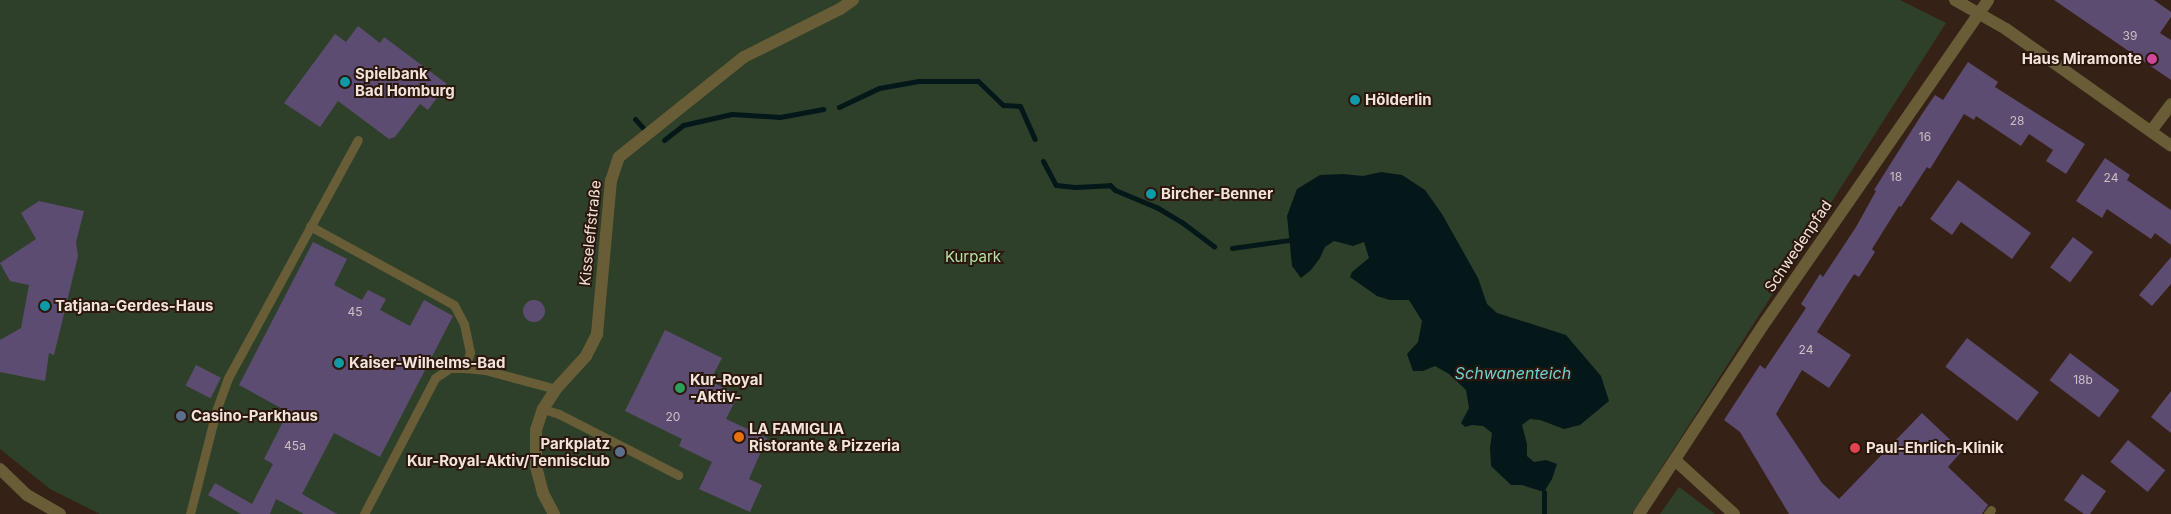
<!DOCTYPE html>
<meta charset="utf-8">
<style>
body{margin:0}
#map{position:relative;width:2171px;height:514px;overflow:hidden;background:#352116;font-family:Inter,sans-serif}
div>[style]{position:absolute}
.green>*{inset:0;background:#2f402a}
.water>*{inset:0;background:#051819}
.stream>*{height:5px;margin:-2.5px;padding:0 2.5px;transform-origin:2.5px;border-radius:2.5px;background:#051819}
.building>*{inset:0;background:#5d4c72;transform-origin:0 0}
.round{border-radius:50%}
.service>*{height:9px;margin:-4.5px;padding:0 4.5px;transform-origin:4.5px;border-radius:4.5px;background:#685d37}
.minor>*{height:12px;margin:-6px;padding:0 6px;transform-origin:6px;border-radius:6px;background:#685d37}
.dots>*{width:14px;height:14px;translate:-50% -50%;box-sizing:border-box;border:2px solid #2b170d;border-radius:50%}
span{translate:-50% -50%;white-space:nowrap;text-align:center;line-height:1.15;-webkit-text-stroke:4px #2b170d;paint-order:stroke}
.number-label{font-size:12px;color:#cdbec2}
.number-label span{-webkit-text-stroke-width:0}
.poi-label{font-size:15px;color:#f2e4dc;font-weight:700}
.right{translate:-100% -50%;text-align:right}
.left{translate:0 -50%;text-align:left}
.street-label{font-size:15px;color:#f2e4dc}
.park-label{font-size:15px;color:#b4e3a6}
.water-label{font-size:16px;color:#6cd1d4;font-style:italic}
</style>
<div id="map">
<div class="green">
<i style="clip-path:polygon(0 0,1900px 0,1946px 23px,1632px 514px,100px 514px,50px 489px,0 449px)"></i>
<i style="clip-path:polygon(1679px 487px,1715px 514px,1660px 514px)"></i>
</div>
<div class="water">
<i style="clip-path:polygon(1381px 172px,1402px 175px,1425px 190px,1442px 214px,1478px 278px,1487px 304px,1497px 313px,1566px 335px,1601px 376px,1609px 401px,1580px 425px,1564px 429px,1540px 420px,1530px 419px,1522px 425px,1527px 444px,1527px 456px,1534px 462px,1546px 460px,1557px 464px,1552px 479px,1544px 492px,1522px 485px,1511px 485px,1491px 466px,1490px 448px,1492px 433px,1483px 426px,1472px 425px,1465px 427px,1461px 423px,1469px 408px,1466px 390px,1449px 374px,1435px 366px,1423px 371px,1413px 371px,1407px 354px,1418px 342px,1422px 321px,1409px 300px,1390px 300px,1377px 296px,1350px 277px,1352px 272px,1369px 258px,1364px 242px,1353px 246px,1334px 241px,1325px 247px,1320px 258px,1311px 270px,1301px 278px,1292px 266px,1287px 216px,1297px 189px,1320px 175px,1343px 174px,1363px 176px)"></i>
</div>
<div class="stream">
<i style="left:839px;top:107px;width:44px;rotate:-25.4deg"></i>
<i style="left:879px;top:88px;width:40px;rotate:-10deg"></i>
<i style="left:918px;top:81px;width:60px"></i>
<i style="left:978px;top:81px;width:35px;rotate:44deg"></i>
<i style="left:1003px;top:105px;width:17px;rotate:3deg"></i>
<i style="left:1020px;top:106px;width:36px;rotate:66deg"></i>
<i style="left:635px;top:119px;width:12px;rotate:48deg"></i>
<i style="left:664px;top:140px;width:24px;rotate:-38deg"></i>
<i style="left:683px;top:125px;width:50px;rotate:-12.7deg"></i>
<i style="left:732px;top:114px;width:48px;rotate:3.6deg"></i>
<i style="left:780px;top:117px;width:44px;rotate:-10.5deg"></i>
<i style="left:1043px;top:161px;width:27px;rotate:62deg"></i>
<i style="left:1056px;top:185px;width:19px;rotate:6deg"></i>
<i style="left:1075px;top:187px;width:35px;rotate:-3deg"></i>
<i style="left:1110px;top:185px;width:7px;rotate:45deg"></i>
<i style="left:1115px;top:190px;width:47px;rotate:22.7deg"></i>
<i style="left:1158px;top:208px;width:29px;rotate:31deg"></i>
<i style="left:1183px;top:223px;width:39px;rotate:37deg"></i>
<i style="left:1232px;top:248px;width:59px;rotate:-7.9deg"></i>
<i style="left:1544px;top:514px;width:22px;rotate:-90deg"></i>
</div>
<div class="building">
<i style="clip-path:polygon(2054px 0,2154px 0,2171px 12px,2171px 17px,2160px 33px,2171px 40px,2171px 80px)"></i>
<i style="clip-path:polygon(358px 26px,380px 43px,384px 37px,447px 84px,428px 110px,420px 104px,395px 137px,389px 139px,338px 101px,320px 127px,284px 103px,335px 34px,346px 42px)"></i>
<i style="clip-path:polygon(1968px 62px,1998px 82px,1995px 87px,2085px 144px,2066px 174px,2046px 161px,2053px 150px,2029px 134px,2021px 146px,1976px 116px,1974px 120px,1964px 114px,1930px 169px,1927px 167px,1901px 207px,1899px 206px,1872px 249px,1875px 252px,1859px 277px,1854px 274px,1817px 332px,1851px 355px,1829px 388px,1802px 370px,1776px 414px,1822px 483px,1839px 499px,1922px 413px,1962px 451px,1948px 467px,1988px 505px,1982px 514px,1789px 514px,1740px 432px,1724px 420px,1760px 365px,1765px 369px,1806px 308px,1801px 304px,1820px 274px,1823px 277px,1856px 227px,1876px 191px,1874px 190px,1922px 114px,1935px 95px,1943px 100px)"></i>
<i style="clip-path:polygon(2105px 158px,2130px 175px,2127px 180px,2171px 210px,2171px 245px,2155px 233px,2151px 239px,2107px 209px,2102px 218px,2076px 201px)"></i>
<i style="clip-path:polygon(1958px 180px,2031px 233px,2012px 259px,1961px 222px,1952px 235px,1930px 219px)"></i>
<i style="clip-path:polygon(39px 201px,84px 211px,76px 242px,78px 256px,54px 355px,49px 353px,45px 381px,0 372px,0 340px,21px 328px,29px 285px,10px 281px,0 263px,36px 239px,21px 213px)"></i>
<i style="left:2073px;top:237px;width:25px;height:38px;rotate:37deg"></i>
<i style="clip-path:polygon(313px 242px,347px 259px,334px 285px,362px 300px,368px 290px,386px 299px,380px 310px,410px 326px,424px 300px,453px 316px,380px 457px,334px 433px,302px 494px,337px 514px,304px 514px,276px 499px,270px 514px,241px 514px,208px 495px,215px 483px,252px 504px,273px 464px,264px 459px,288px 412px,239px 385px)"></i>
<i style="clip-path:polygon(2171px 257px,2171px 284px,2152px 306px,2139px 295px)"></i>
<i class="round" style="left:523px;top:300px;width:22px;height:22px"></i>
<i style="clip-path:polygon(665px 330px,722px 358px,710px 381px,738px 395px,726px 419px,767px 438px,749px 479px,762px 485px,750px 512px,699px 489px,712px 462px,679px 446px,682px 439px,625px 411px)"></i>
<i style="left:1967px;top:338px;width:90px;height:36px;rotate:37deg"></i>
<i style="left:2070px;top:353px;width:62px;height:34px;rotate:37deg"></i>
<i style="left:196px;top:365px;width:28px;height:23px;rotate:27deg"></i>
<i style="clip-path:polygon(2171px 391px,2171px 433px,2151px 417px)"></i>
<i style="left:2128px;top:440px;width:48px;height:28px;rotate:39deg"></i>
<i style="clip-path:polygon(2082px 474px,2106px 491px,2090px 514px,2084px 514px,2064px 500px)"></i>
</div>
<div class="service">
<i style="left:310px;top:226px;width:164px;rotate:28.7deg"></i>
<i style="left:454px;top:305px;width:21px;rotate:62deg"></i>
<i style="left:464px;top:324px;width:29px;rotate:78deg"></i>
<i style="left:470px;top:352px;width:17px;rotate:107deg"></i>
<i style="left:543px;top:409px;width:17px;rotate:17deg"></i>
<i style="left:559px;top:414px;width:134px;rotate:27.1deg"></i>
<i style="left:190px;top:514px;width:106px;rotate:-75.8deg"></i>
<i style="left:216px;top:411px;width:35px;rotate:-70deg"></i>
<i style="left:228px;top:378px;width:271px;rotate:-61.4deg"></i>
<i style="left:364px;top:514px;width:153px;rotate:-62.4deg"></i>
<i style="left:435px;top:378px;width:18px;rotate:-34deg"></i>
<i style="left:450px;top:368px;width:15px"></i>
<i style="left:465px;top:368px;width:20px;rotate:6deg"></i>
<i style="left:485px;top:370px;width:73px;rotate:15deg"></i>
<i style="left:1988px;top:514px;width:5px;rotate:-53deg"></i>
</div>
<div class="minor">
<i style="left:1955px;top:0;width:59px;rotate:29.6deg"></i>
<i style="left:2006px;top:29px;width:202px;rotate:35.3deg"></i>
<i style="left:2151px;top:131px;width:34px;rotate:-53deg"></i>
<i style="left:1675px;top:460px;width:80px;rotate:42.5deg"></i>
<i style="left:0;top:469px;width:37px;rotate:44deg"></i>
<i style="left:27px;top:495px;width:38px;rotate:30deg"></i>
<i style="left:554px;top:514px;width:24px;rotate:-118deg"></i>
<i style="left:543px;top:493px;width:27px;rotate:-105deg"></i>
<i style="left:536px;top:467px;width:37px;rotate:-90deg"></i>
<i style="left:536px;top:430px;width:22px;rotate:-72deg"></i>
<i style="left:543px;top:409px;width:24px;rotate:-57deg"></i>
<i style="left:556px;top:389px;width:45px;rotate:-47.7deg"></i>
<i style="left:586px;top:356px;width:25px;rotate:-63deg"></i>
<i style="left:597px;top:334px;width:154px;rotate:-84.8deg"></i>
<i style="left:611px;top:181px;width:25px;rotate:-72deg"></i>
<i style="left:619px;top:157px;width:160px;rotate:-38.7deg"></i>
<i style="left:744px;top:57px;width:107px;rotate:-26.6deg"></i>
<i style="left:840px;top:9px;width:16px;rotate:-35deg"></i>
<i style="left:1639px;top:514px;width:231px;rotate:-56.7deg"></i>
<i style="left:1766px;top:321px;width:390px;rotate:-55.3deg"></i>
</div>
<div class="dots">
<i style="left:2152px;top:59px;background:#d1479c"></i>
<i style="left:345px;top:82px;background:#0f9aa8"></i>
<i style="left:1355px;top:100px;background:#0f9aa8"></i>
<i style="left:1151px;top:194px;background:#0f9aa8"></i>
<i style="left:45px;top:306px;background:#0f9aa8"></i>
<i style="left:339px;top:363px;background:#0f9aa8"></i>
<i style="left:680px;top:388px;background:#2e9e5b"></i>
<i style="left:181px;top:416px;background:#5c6f8a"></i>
<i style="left:739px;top:437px;background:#e8710a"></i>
<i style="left:1855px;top:448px;background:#e0444e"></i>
<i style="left:620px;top:452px;background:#5c6f8a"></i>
</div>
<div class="number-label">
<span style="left:2130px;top:36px">39</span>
<span style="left:2017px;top:121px">28</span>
<span style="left:1925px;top:137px">16</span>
<span style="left:1896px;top:177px">18</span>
<span style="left:2111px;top:178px">24</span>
<span style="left:355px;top:312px">45</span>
<span style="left:1806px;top:350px">24</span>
<span style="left:2083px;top:380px">18b</span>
<span style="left:673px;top:417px">20</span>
<span style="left:295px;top:446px">45a</span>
</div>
<div class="poi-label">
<span class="right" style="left:2142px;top:59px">Haus Miramonte</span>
<span class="left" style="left:355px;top:82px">Spielbank<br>Bad Homburg</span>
<span class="left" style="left:1365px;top:100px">Hölderlin</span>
<span class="left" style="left:1161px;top:194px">Bircher-Benner</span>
<span class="left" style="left:55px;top:306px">Tatjana-Gerdes-Haus</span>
<span class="left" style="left:349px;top:363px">Kaiser-Wilhelms-Bad</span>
<span class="left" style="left:690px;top:388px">Kur-Royal<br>-Aktiv-</span>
<span class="left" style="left:191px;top:416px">Casino-Parkhaus</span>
<span class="left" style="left:749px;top:437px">LA FAMIGLIA<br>Ristorante &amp; Pizzeria</span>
<span class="right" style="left:610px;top:452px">Parkplatz<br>Kur-Royal-Aktiv/Tennisclub</span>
<span class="left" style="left:1866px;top:448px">Paul-Ehrlich-Klinik</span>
</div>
<div class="street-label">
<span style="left:590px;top:233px;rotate:-84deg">Kisseleffstraße</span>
<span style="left:1798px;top:246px;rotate:-56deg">Schwedenpfad</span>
</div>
<div class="park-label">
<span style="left:973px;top:257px">Kurpark</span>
</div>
<div class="water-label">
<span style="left:1513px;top:373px">Schwanenteich</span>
</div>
</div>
